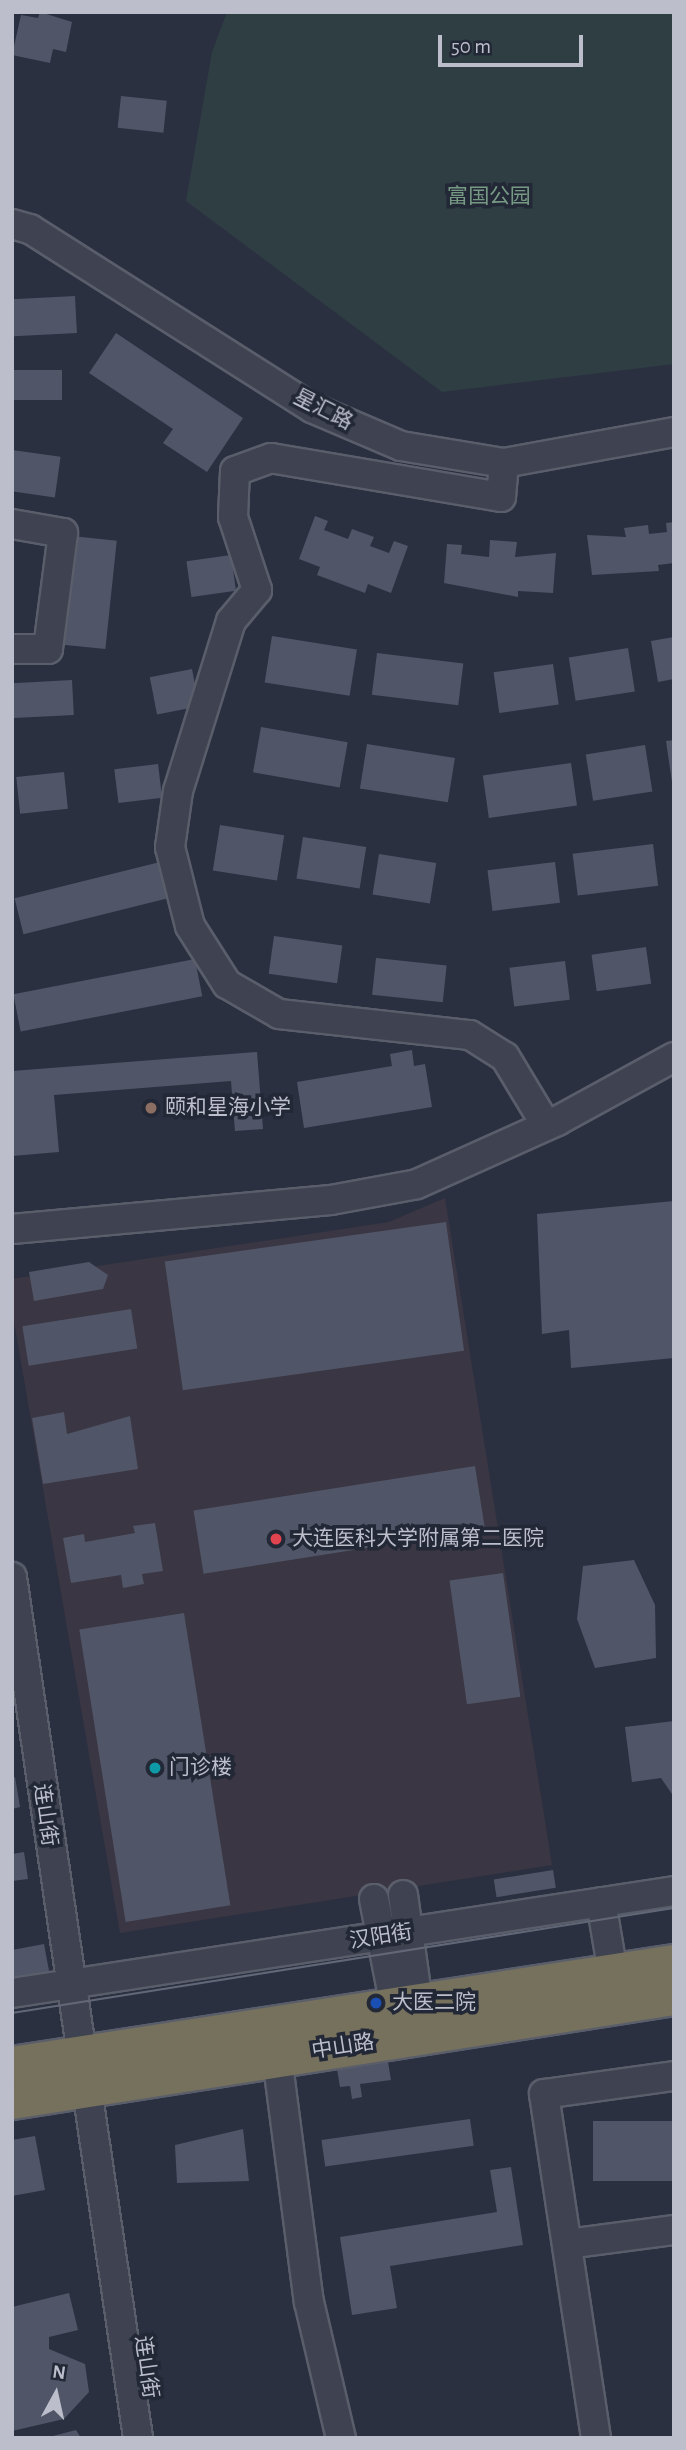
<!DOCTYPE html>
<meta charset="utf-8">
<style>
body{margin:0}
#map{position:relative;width:686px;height:2450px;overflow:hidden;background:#2b3041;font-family:"Alegreya Sans","Noto Sans SC",sans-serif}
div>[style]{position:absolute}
.medical>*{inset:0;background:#3a3643}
.green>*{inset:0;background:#2e3e43}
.building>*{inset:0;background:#505567;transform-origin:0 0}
.roads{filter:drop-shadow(2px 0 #5a5e6b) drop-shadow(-2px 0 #5a5e6b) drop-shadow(0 2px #5a5e6b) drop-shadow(0 -2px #5a5e6b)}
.minor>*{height:28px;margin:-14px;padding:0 14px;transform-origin:14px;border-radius:14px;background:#3f4351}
.highway>*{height:38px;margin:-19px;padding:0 19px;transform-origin:19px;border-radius:19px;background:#76715d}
.tram>*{height:2px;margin:-1px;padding:0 1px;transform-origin:1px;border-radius:1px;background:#626777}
.dots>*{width:19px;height:19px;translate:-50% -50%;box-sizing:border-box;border:4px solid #232836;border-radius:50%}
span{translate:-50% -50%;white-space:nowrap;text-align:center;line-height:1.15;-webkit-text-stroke:7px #232836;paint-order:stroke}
.park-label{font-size:21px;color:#769984}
.street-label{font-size:21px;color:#bcbfcb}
.poi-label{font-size:21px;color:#bcbfcb}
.left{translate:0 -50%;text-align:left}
.frame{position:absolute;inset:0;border:14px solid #bcbfcb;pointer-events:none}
.north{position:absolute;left:21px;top:2359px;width:70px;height:70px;-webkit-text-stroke:5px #232836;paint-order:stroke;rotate:8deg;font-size:19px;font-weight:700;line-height:28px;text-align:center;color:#bcbfcb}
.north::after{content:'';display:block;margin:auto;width:24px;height:32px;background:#bcbfcb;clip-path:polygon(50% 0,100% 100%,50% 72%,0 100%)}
.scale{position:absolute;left:438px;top:35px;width:145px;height:32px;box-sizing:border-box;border:4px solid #bcbfcb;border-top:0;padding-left:9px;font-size:21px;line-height:24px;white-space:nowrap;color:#bcbfcb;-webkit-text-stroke:5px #232836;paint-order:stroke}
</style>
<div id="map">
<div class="medical">
<i style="clip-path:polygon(445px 1198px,552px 1865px,120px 1933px,12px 1310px,12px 1279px,389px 1222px)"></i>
</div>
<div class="green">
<i style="clip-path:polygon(227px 12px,674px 12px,674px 364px,442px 392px,186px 201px,212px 52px)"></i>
</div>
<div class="building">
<i style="clip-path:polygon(40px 12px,72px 22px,66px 52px,53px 49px,50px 63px,12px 55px,21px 15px,38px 18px)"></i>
<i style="left:121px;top:96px;width:46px;height:32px;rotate:6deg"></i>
<i style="left:75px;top:296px;width:37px;height:63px;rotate:87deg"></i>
<i style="clip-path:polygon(116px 333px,243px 418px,207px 472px,163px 443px,173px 429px,89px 373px)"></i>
<i style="left:12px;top:370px;width:50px;height:30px"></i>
<i style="left:12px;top:450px;width:49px;height:41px;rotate:8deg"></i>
<i style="clip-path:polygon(315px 516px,328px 521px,324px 530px,348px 539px,352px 529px,374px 537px,370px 546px,389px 553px,394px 541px,408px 546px,391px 593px,368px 584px,365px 593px,317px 575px,320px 567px,299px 559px)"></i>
<i style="clip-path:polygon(674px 522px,674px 563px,658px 565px,659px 571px,592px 575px,587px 535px,626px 537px,624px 528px,648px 525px,649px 534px,667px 532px,666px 523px)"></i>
<i style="left:72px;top:536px;width:45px;height:109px;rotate:6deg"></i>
<i style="clip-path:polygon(490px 540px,517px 542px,515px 557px,556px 553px,553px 593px,518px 591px,518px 597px,444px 583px,447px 544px,462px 545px,461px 554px,489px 557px)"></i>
<i style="left:231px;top:555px;width:36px;height:45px;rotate:82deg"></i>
<i style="left:272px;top:636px;width:86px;height:47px;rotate:9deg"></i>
<i style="clip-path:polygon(674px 637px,674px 679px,658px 682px,651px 641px)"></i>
<i style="left:628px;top:648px;width:44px;height:60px;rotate:81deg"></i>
<i style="left:377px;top:653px;width:87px;height:42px;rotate:7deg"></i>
<i style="left:553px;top:664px;width:41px;height:60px;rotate:82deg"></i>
<i style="left:192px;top:669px;width:38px;height:43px;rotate:79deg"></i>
<i style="left:72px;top:680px;width:35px;height:60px;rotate:87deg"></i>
<i style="left:261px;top:727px;width:88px;height:46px;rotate:10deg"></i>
<i style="clip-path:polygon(674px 740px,674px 782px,672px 782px,666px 741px)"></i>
<i style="left:367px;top:744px;width:89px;height:45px;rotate:9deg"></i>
<i style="left:645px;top:745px;width:47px;height:60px;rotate:81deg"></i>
<i style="left:571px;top:763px;width:43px;height:89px;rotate:82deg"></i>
<i style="left:158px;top:764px;width:34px;height:44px;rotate:83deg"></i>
<i style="left:64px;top:772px;width:37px;height:48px;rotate:84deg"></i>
<i style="left:220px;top:825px;width:65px;height:46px;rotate:9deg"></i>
<i style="left:303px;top:837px;width:64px;height:42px;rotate:9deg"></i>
<i style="left:653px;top:844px;width:42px;height:81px;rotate:83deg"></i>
<i style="left:379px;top:854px;width:58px;height:41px;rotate:9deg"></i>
<i style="left:164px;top:861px;width:37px;height:154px;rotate:76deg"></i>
<i style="left:555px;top:862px;width:41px;height:68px;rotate:83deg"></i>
<i style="left:274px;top:936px;width:69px;height:38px;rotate:8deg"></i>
<i style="left:646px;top:947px;width:37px;height:55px;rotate:82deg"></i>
<i style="left:376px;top:958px;width:71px;height:37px;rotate:6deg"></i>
<i style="left:195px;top:959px;width:38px;height:185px;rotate:79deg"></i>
<i style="left:565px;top:961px;width:39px;height:56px;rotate:83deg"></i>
<i style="clip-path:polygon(412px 1050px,414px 1066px,425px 1064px,432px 1107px,304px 1128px,297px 1082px,392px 1066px,390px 1054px)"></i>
<i style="clip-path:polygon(257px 1052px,263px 1129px,235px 1131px,231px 1081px,54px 1095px,59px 1152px,12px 1156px,12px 1071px)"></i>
<i style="clip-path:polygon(674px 1201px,674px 1358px,571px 1368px,569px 1330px,542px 1334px,537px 1214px)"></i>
<i style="left:446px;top:1222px;width:130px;height:284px;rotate:82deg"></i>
<i style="clip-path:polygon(89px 1262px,108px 1275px,103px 1289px,34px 1301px,29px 1272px)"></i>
<i style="left:131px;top:1309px;width:40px;height:110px;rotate:81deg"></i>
<i style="clip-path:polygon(64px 1412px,67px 1434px,130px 1416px,138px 1469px,43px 1484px,32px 1418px)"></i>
<i style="left:475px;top:1466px;width:64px;height:285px;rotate:81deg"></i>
<i style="clip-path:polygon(155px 1523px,163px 1571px,142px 1574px,144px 1584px,123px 1588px,121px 1575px,71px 1583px,63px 1538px,84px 1534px,85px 1542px,135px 1533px,133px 1526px)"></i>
<i style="clip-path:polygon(634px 1560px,655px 1605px,656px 1658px,595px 1668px,577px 1619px,583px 1566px)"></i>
<i style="left:503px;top:1573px;width:125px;height:54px;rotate:82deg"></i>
<i style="left:184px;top:1613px;width:296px;height:106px;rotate:81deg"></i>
<i style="clip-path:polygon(674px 1721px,674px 1797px,661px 1778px,632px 1782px,625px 1727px)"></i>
<i style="clip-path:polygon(15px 1777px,20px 1807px,12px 1809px,12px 1778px)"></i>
<i style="clip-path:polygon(24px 1852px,28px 1879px,12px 1881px,12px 1854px)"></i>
<i style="left:553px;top:1870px;width:18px;height:60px;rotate:81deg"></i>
<i style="clip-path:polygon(44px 1944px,50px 1976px,12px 1983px,12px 1950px)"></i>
<i style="clip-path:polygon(388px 2062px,391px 2080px,360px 2084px,362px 2097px,352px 2099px,350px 2086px,340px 2087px,337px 2069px)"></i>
<i style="left:470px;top:2119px;width:27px;height:150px;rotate:82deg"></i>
<i style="left:674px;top:2121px;width:60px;height:81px;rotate:90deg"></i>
<i style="clip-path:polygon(243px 2129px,249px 2181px,177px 2183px,175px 2145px)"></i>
<i style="clip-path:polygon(35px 2136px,45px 2190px,12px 2196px,12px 2140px)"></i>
<i style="clip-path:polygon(511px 2167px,523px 2245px,390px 2266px,397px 2308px,352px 2315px,340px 2237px,497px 2212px,490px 2170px)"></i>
<i style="clip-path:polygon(69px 2293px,78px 2330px,49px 2337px,49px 2349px,85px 2364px,89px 2392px,64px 2419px,12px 2431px,12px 2307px)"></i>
<i style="clip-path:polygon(76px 2430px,81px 2438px,49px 2438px,49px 2437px)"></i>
</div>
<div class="roads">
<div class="minor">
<i style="left:12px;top:224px;width:19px;rotate:16deg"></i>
<i style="left:30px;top:229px;width:334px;rotate:32.4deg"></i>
<i style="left:312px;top:408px;width:97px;rotate:23.1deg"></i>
<i style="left:401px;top:446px;width:104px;rotate:9.4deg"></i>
<i style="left:504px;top:463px;width:173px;rotate:-10.3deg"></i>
<i style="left:504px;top:463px;width:34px;rotate:95deg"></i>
<i style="left:501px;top:497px;width:233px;rotate:-170.4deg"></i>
<i style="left:271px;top:458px;width:38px;rotate:160deg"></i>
<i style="left:235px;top:471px;width:46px;rotate:92.5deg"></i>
<i style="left:233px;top:517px;width:77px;rotate:71.8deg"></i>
<i style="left:257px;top:590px;width:40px;rotate:130deg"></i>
<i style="left:231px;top:621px;width:178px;rotate:107.3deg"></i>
<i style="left:178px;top:791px;width:57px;rotate:98.1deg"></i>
<i style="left:170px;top:847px;width:81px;rotate:75.8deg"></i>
<i style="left:190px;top:926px;width:69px;rotate:57.5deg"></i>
<i style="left:227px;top:984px;width:60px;rotate:30deg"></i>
<i style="left:279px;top:1014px;width:192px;rotate:6.3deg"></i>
<i style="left:470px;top:1035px;width:41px;rotate:32.2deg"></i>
<i style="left:505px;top:1057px;width:79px;rotate:58.9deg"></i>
<i style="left:12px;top:524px;width:52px;rotate:10deg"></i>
<i style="left:63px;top:533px;width:117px;rotate:97.4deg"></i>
<i style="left:48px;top:649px;width:36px;rotate:180deg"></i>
<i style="left:12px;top:1229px;width:320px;rotate:-5.2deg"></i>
<i style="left:331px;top:1200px;width:87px;rotate:-10.5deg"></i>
<i style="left:417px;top:1184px;width:154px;rotate:-24.2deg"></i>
<i style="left:557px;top:1121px;width:133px;rotate:-28.7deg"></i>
<i style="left:12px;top:1577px;width:870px;rotate:81.67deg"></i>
<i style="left:403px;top:1895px;width:109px;rotate:82.1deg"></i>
<i style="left:374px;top:1899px;width:109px;rotate:78.9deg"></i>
<i style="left:601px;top:1902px;width:72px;rotate:80.4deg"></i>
<i style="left:12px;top:1993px;width:670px;rotate:-8.76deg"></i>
<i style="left:277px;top:2057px;width:247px;rotate:82.6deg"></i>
<i style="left:309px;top:2302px;width:140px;rotate:76.8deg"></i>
<i style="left:567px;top:2244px;width:108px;rotate:-7.5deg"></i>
<i style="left:596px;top:2438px;width:348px;rotate:-98.6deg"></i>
<i style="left:544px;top:2094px;width:131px;rotate:-7.9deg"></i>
</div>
<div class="highway">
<i style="left:12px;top:2066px;width:670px;rotate:-8.76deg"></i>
<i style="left:12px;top:2100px;width:670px;rotate:-8.93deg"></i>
</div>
</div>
<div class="tram">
<i style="left:12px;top:2013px;width:670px;rotate:-9.01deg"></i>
</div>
<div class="dots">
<i style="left:151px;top:1108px;background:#8d6e63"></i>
<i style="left:276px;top:1539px;background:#e0444e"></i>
<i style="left:155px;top:1768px;background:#0f9aa8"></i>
<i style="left:376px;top:2003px;background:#1a4fb4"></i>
</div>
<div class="park-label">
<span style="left:489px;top:197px">富国公园</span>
</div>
<div class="street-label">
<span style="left:323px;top:410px;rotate:27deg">星汇路</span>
<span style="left:45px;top:1815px;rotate:82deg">连山街</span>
<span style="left:381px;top:1937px;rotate:-9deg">汉阳街</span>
<span style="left:343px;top:2047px;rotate:-9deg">中山路</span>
<span style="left:146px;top:2367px;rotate:82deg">连山街</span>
</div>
<div class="poi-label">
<span class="left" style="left:165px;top:1108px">颐和星海小学</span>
<span class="left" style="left:292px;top:1539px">大连医科大学附属第二医院</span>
<span class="left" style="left:169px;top:1768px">门诊楼</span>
<span class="left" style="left:392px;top:2003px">大医二院</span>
</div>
<div class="frame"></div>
<div class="north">N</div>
<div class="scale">50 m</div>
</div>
